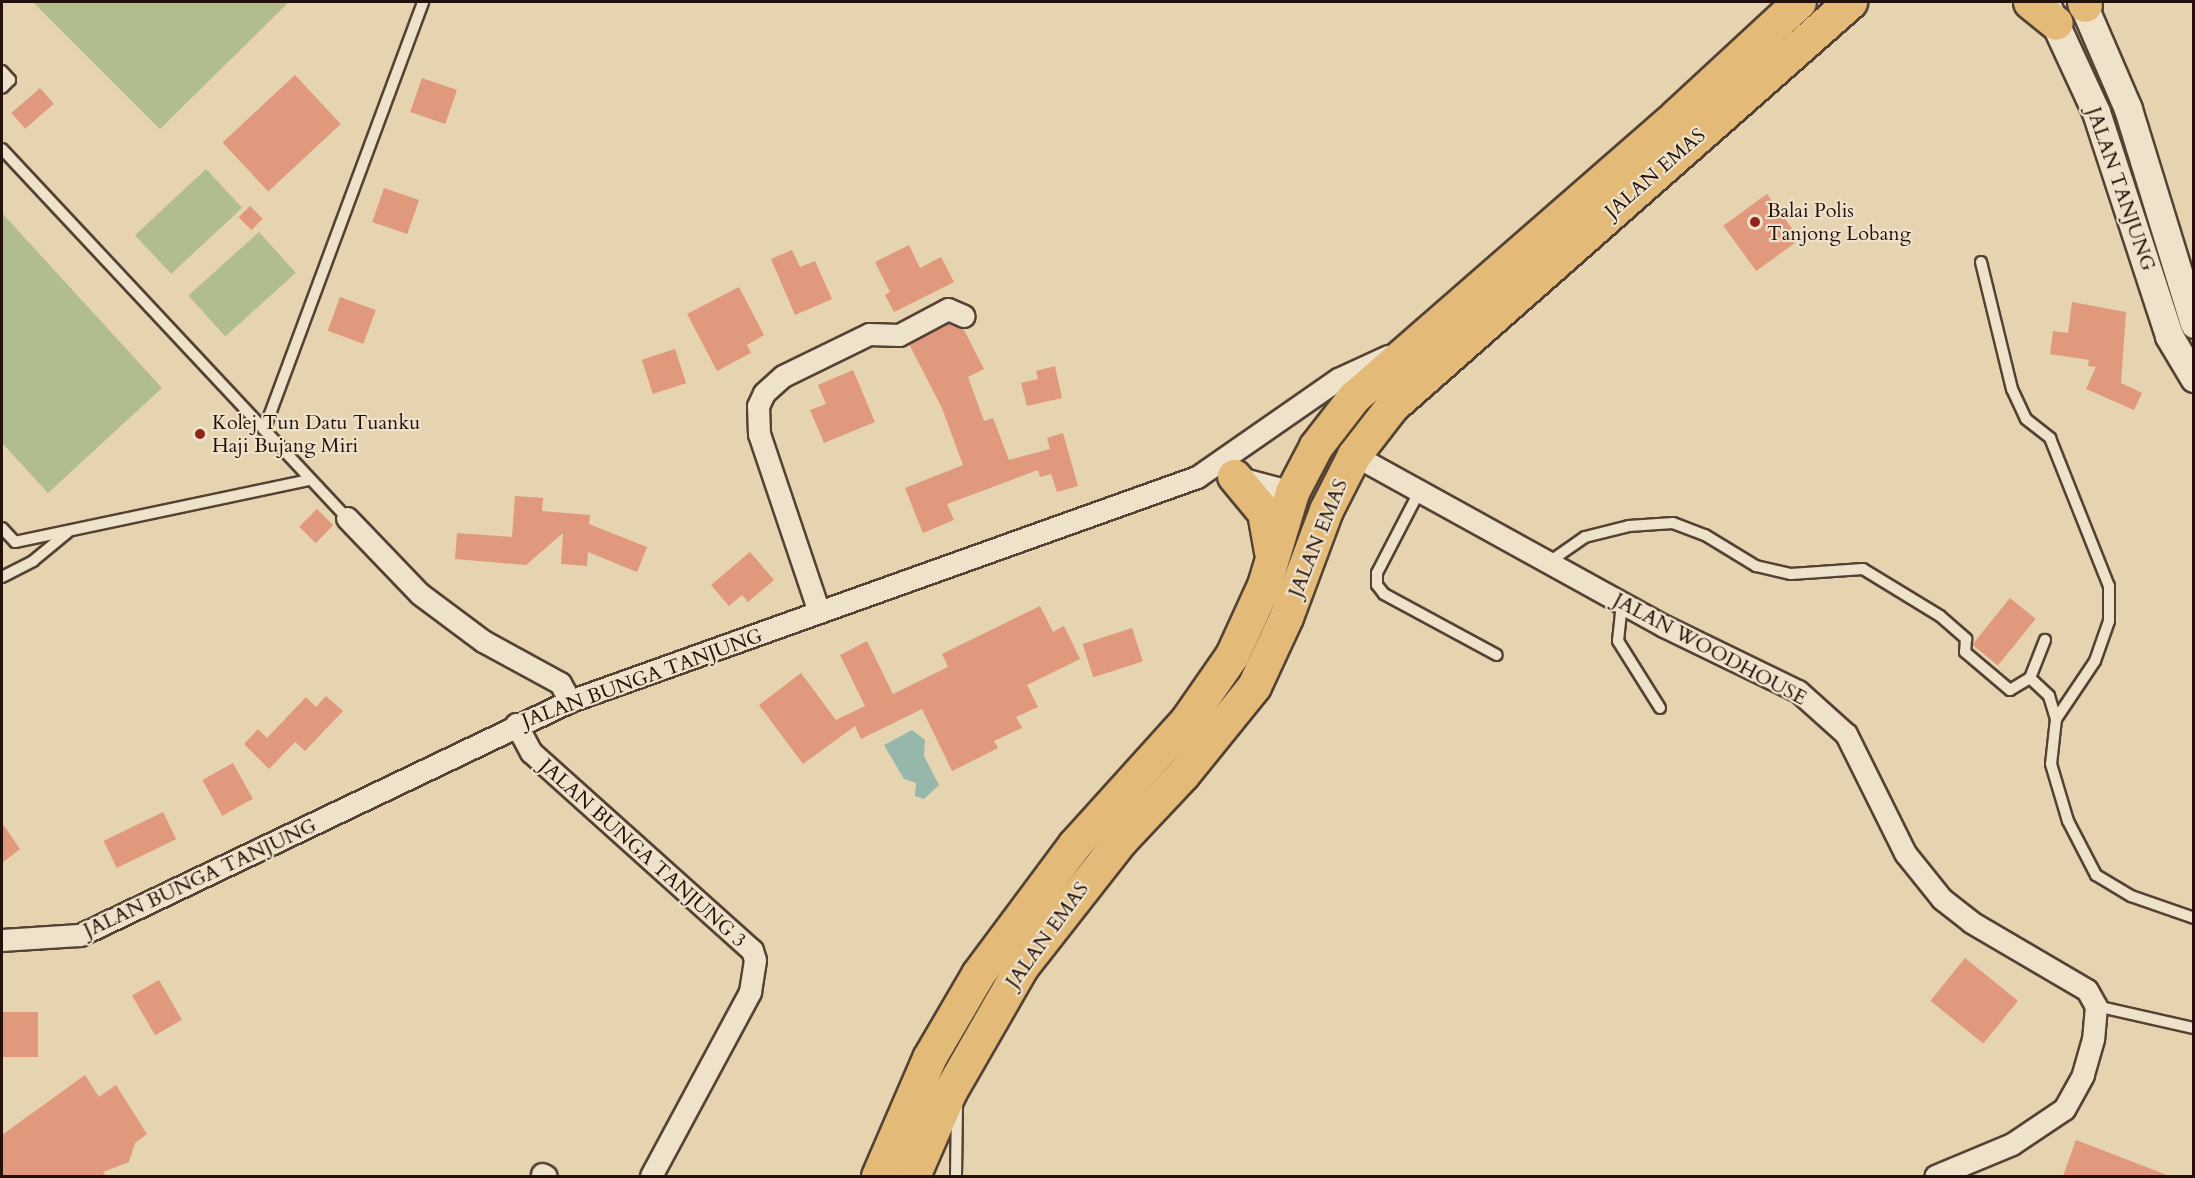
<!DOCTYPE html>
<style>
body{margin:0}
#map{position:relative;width:2195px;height:1178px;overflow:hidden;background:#e6d3af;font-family:Cardo,serif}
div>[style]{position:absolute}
.green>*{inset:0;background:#b1bd8d;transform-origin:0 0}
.water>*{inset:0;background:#96b8ab}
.building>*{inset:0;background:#e0997c;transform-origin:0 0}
.roads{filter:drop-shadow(2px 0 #544234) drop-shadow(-2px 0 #544234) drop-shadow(0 2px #544234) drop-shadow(0 -2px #544234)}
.service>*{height:10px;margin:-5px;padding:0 5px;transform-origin:5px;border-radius:5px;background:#efe2cb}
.minor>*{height:21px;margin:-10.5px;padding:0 10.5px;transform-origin:10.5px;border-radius:10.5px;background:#efe2cb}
.tertiary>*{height:27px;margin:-13.5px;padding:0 13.5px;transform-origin:13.5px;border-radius:13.5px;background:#efe2cb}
.primary>*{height:33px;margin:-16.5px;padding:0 16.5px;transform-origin:16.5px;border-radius:16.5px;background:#e3ba78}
.dots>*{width:16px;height:16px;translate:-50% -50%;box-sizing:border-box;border:3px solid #efe2cb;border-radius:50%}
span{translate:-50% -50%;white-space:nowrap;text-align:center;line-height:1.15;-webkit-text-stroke:4.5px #efe2cb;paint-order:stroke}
.street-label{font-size:20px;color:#23120b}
.poi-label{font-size:20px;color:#23120b}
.left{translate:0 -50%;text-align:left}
.frame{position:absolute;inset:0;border:3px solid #23120b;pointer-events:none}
</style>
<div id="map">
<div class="green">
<i style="clip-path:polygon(33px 2px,289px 2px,160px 129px)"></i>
<i style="left:206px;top:169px;width:53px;height:97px;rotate:47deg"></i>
<i style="clip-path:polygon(2px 213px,162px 388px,48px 493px,2px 443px)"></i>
<i style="left:259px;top:232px;width:55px;height:95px;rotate:48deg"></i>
</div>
<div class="water">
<i style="clip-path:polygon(912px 730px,925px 740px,924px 756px,939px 785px,924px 799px,915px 796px,916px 783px,904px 779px,884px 745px)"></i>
</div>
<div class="building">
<i style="left:295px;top:75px;width:67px;height:99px;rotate:47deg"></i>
<i style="left:422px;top:78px;width:37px;height:36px;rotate:19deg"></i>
<i style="left:40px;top:88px;width:21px;height:38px;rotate:49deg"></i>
<i style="left:384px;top:188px;width:37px;height:36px;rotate:19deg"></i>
<i style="left:1767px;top:194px;width:56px;height:54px;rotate:54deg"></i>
<i style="left:250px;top:206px;width:18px;height:16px;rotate:45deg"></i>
<i style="clip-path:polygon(909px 245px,920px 268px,941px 257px,954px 282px,894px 312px,885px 295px,890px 292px,875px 262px)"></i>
<i style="clip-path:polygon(792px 250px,800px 267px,815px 261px,832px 299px,795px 315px,771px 259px)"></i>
<i style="clip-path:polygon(739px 287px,764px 335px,747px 345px,751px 353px,717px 371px,687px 314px)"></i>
<i style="left:340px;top:297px;width:38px;height:36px;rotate:20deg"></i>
<i style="clip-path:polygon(2072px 302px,2126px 312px,2121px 383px,2142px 393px,2134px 410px,2086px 389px,2096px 367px,2088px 366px,2089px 360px,2050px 354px,2053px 331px,2068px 333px)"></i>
<i style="clip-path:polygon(949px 323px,963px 328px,984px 369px,968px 377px,984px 421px,993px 418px,1009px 460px,1050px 449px,1047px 438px,1063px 433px,1078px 486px,1057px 492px,1051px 474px,1040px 477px,1038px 470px,947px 504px,954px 520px,923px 533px,905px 488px,963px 465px,942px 408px,909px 344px)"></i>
<i style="left:675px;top:349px;width:36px;height:35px;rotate:72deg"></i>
<i style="clip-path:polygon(1055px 366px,1062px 398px,1027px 406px,1021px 383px,1038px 379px,1036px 371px)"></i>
<i style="clip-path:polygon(853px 370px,875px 422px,824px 443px,810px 410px,826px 404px,818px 385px)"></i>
<i style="clip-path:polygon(515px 496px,543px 498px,542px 511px,590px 515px,589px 524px,647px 547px,637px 572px,588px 552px,587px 566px,561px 564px,563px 533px,526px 565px,455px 559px,457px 533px,512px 537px)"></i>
<i style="left:317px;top:509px;width:23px;height:25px;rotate:45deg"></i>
<i style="clip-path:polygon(750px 552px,774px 580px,748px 602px,742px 595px,729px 606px,711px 585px)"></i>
<i style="left:2010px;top:598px;width:33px;height:60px;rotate:39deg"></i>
<i style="clip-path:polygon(1040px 606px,1053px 632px,1064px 626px,1080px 659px,1027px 685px,1038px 707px,1016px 717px,1022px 728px,994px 741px,998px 748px,952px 771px,922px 709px,861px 739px,855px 726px,803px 764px,759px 705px,801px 673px,836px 720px,865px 706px,840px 655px,867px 641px,893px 694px,948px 667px,942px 654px)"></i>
<i style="left:1132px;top:628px;width:35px;height:52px;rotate:72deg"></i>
<i style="clip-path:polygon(326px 696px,343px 711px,305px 751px,295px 742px,269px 769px,244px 744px,258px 729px,267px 738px,306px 697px,316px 707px)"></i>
<i style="left:233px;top:763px;width:41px;height:35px;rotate:61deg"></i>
<i style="left:163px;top:812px;width:30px;height:66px;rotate:64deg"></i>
<i style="clip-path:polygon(2px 823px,20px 849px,2px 863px)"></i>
<i style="left:1965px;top:958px;width:68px;height:55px;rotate:39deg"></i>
<i style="left:159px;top:980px;width:46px;height:31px;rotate:60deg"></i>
<i style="left:2px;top:1012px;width:36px;height:45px"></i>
<i style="clip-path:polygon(85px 1075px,99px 1097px,116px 1085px,147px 1134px,135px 1143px,129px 1162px,103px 1172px,106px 1176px,2px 1176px,2px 1135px)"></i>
<i style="clip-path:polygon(2076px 1140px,2167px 1175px,2167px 1176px,2063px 1176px)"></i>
</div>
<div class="roads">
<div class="service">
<i style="left:2px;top:71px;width:12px;rotate:48deg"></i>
<i style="left:10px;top:80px;width:11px;rotate:135deg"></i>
<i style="left:2px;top:149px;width:505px;rotate:46.93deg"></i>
<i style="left:1981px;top:262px;width:131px;rotate:76.3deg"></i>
<i style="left:2012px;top:389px;width:33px;rotate:65deg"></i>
<i style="left:2026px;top:419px;width:31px;rotate:38deg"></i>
<i style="left:2050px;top:438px;width:159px;rotate:68.3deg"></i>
<i style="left:2109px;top:586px;width:35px;rotate:90deg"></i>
<i style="left:2109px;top:621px;width:42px;rotate:109.3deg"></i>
<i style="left:2095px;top:661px;width:70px;rotate:123.9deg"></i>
<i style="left:264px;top:430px;width:457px;rotate:-69.6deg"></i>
<i style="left:1419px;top:492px;width:91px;rotate:117.4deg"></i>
<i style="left:1377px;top:573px;width:12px;rotate:90deg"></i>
<i style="left:1377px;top:585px;width:11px;rotate:52deg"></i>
<i style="left:1384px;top:594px;width:128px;rotate:28.4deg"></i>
<i style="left:2px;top:528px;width:19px;rotate:47deg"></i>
<i style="left:15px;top:542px;width:301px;rotate:-11.9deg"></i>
<i style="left:1549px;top:562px;width:44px;rotate:-34.8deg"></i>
<i style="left:1585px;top:537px;width:45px;rotate:-14deg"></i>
<i style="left:1629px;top:526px;width:44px;rotate:-3.9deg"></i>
<i style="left:1673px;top:523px;width:34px;rotate:21deg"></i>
<i style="left:1705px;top:535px;width:60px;rotate:31.3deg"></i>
<i style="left:1756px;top:566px;width:36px;rotate:13deg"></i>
<i style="left:1791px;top:574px;width:72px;rotate:-4deg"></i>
<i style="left:1863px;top:569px;width:90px;rotate:31.4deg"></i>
<i style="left:1940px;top:616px;width:35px;rotate:41deg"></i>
<i style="left:1966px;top:639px;width:13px;rotate:94deg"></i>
<i style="left:1965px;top:652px;width:59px;rotate:40.2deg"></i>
<i style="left:2010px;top:690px;width:23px;rotate:-31deg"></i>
<i style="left:2030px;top:678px;width:41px;rotate:-68.5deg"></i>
<i style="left:2px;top:577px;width:35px;rotate:-27deg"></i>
<i style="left:33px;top:561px;width:44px;rotate:-39.5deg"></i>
<i style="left:1622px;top:603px;width:38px;rotate:96deg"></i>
<i style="left:1618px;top:641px;width:79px;rotate:57.9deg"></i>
<i style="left:2030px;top:678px;width:26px;rotate:43deg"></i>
<i style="left:2049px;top:696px;width:24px;rotate:73deg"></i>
<i style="left:2056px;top:719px;width:45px;rotate:96.3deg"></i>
<i style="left:2051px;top:764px;width:59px;rotate:73.4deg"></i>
<i style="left:2068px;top:821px;width:61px;rotate:62.6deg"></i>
<i style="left:2096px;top:875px;width:41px;rotate:31deg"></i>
<i style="left:2131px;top:896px;width:67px;rotate:19.2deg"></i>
<i style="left:2096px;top:1006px;width:100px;rotate:12.7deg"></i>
<i style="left:956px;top:1176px;width:71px;rotate:-89.2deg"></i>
</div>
<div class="minor">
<i style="left:1354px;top:455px;width:354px;rotate:28.9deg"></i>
<i style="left:1664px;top:626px;width:149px;rotate:25.9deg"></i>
<i style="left:1798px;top:691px;width:64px;rotate:41.9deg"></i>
<i style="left:1846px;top:734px;width:133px;rotate:63.6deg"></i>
<i style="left:1905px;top:853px;width:59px;rotate:51.2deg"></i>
<i style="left:1942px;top:899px;width:37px;rotate:38deg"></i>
<i style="left:1971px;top:922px;width:134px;rotate:30.4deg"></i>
<i style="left:2087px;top:990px;width:18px;rotate:61deg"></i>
<i style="left:2096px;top:1006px;width:33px;rotate:95deg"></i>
<i style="left:2093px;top:1039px;width:37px;rotate:106deg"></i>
<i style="left:2083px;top:1075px;width:39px;rotate:119deg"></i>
<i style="left:2064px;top:1109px;width:63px;rotate:146.1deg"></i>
<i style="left:2012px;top:1144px;width:83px;rotate:157.4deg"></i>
<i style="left:1236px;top:477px;width:58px;rotate:15deg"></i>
<i style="left:347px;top:518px;width:105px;rotate:46.2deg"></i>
<i style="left:420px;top:594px;width:79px;rotate:36.7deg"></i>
<i style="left:483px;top:641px;width:88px;rotate:28.6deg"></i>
<i style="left:560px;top:683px;width:21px;rotate:61deg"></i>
<i style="left:819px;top:612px;width:188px;rotate:-108.6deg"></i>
<i style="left:759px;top:434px;width:28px;rotate:-92deg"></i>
<i style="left:758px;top:406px;width:14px;rotate:-65deg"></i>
<i style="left:764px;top:393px;width:25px;rotate:-42deg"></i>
<i style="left:783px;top:376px;width:96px;rotate:-26deg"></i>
<i style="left:869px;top:334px;width:30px;rotate:2deg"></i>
<i style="left:899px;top:335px;width:55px;rotate:-28deg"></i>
<i style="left:948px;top:309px;width:17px;rotate:24deg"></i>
<i style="left:516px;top:724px;width:32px;rotate:62deg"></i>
<i style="left:531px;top:752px;width:297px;rotate:41.9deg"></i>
<i style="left:752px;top:950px;width:10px;rotate:73deg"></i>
<i style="left:755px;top:960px;width:32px;rotate:99deg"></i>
<i style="left:750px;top:992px;width:209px;rotate:118.3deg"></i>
<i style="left:2px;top:940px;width:78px;rotate:-3.7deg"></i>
<i style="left:80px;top:935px;width:543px;rotate:-25.53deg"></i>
<i style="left:570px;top:701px;width:666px;rotate:-19.66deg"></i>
<i style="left:1197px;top:477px;width:172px;rotate:-34.8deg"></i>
<i style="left:1338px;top:379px;width:55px;rotate:-24.7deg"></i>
<i style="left:542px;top:1174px;width:4px;rotate:27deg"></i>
</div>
<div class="tertiary">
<i style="left:2082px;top:2px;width:116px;rotate:66.7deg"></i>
<i style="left:2128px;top:109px;width:225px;rotate:72.9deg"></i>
<i style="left:2047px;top:6px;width:117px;rotate:65.2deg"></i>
<i style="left:2096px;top:112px;width:236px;rotate:71.9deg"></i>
<i style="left:2169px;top:336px;width:49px;rotate:59.2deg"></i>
</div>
<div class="primary">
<i style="left:2030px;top:2px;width:33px;rotate:39deg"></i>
<i style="left:2084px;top:2px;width:3px;rotate:72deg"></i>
<i style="left:1234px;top:476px;width:47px;rotate:50.2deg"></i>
<i style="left:1264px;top:512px;width:40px;rotate:80deg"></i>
<i style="left:878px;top:1176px;width:129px;rotate:-66.6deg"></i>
<i style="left:929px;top:1058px;width:97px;rotate:-59.7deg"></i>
<i style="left:978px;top:974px;width:162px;rotate:-53.3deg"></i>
<i style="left:1075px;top:844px;width:167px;rotate:-47.9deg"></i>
<i style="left:1187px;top:720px;width:79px;rotate:-55.3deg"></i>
<i style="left:1232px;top:655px;width:77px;rotate:-65.4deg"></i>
<i style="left:1264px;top:585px;width:97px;rotate:-73.2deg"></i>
<i style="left:1292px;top:492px;width:52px;rotate:-62.4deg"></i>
<i style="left:1316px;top:446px;width:62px;rotate:-52.2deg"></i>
<i style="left:1354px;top:397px;width:429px;rotate:-41.1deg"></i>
<i style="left:1677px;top:115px;width:166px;rotate:-42.8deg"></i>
<i style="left:913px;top:1176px;width:93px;rotate:-66.5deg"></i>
<i style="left:950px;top:1091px;width:144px;rotate:-60.1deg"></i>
<i style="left:1022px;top:966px;width:159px;rotate:-51.9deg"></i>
<i style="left:1120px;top:841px;width:92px;rotate:-46.8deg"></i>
<i style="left:1183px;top:774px;width:113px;rotate:-51.1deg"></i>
<i style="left:1254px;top:686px;width:76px;rotate:-65.1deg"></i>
<i style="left:1286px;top:617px;width:114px;rotate:-69.5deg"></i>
<i style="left:1326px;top:510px;width:62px;rotate:-63deg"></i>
<i style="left:1354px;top:455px;width:62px;rotate:-52.2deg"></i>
<i style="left:1392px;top:406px;width:611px;rotate:-41.42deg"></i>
</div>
</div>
<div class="dots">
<i style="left:1755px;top:222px;background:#8f2418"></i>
<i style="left:200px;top:434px;background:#8f2418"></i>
</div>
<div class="street-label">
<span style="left:1655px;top:173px;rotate:-41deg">JALAN EMAS</span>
<span style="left:2121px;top:189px;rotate:71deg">JALAN TANJUNG</span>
<span style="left:1318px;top:538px;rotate:-68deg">JALAN EMAS</span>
<span style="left:1710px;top:649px;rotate:28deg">JALAN WOODHOUSE</span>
<span style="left:642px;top:678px;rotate:-20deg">JALAN BUNGA TANJUNG</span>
<span style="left:643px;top:853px;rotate:42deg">JALAN BUNGA TANJUNG 3</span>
<span style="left:200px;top:878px;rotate:-25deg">JALAN BUNGA TANJUNG</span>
<span style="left:1047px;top:935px;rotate:-54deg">JALAN EMAS</span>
</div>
<div class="poi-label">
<span class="left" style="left:1767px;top:222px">Balai Polis<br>Tanjong Lobang</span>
<span class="left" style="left:212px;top:434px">Kolej Tun Datu Tuanku<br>Haji Bujang Miri</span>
</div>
<div class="frame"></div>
</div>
